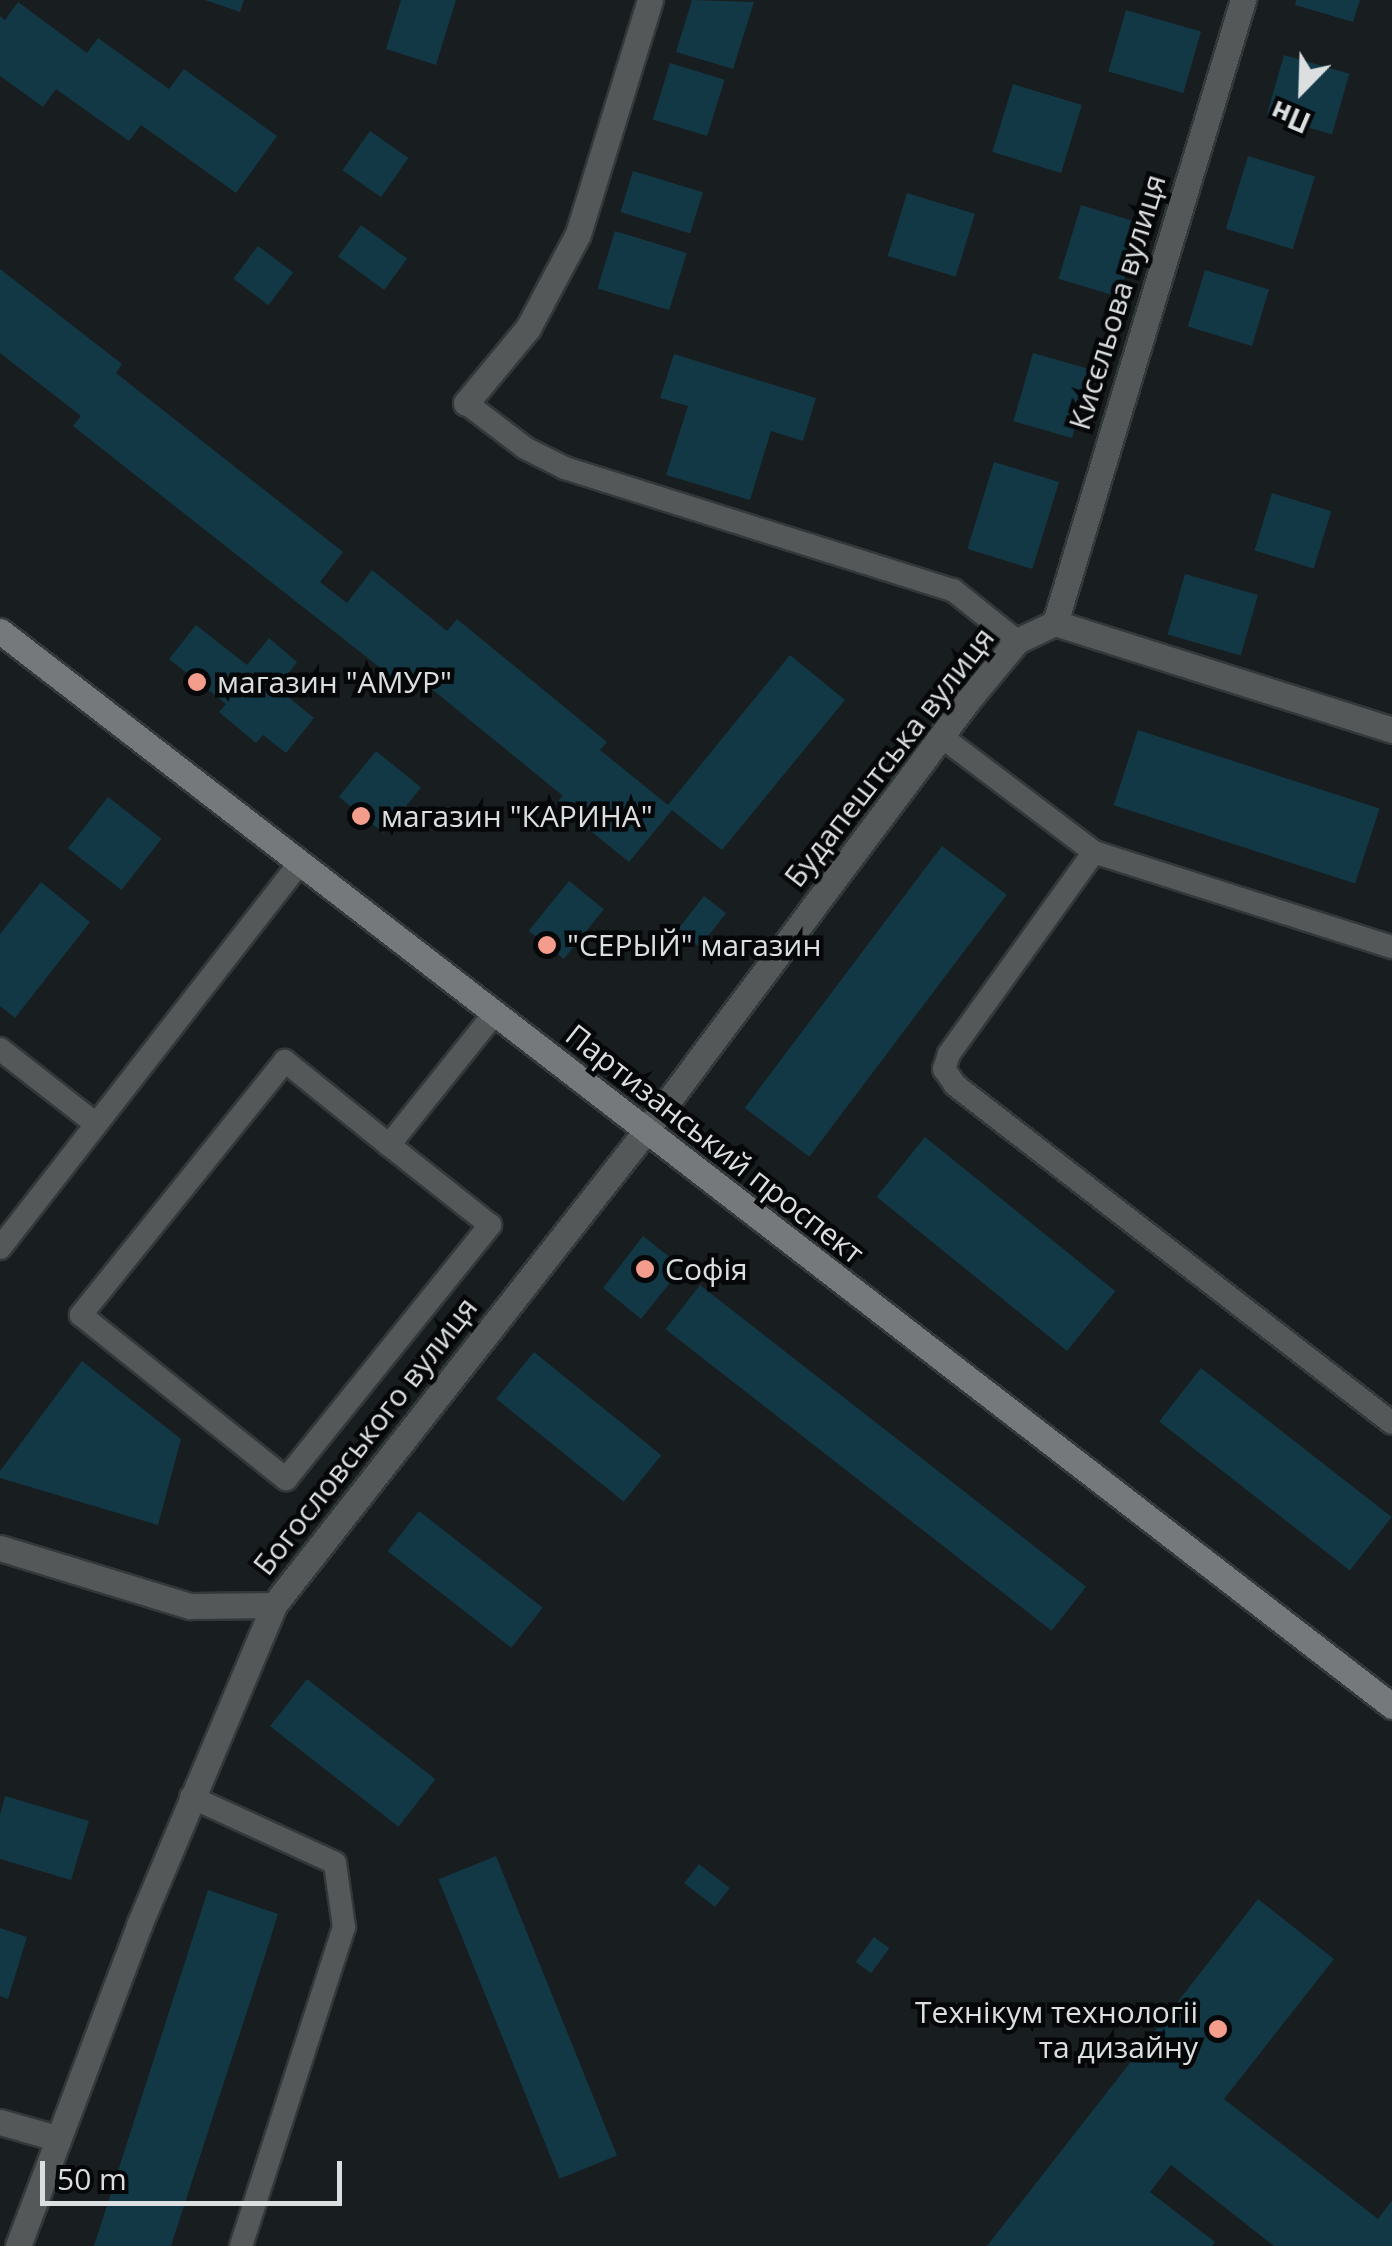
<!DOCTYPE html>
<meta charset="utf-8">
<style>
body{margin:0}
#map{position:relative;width:1392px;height:2246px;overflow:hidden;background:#181d1f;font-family:"Open Sans",sans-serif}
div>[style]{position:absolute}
.building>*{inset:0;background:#123845;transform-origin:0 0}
.roads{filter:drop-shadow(2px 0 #33383a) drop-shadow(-2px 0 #33383a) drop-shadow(0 2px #33383a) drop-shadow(0 -2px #33383a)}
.lane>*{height:22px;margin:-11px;padding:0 11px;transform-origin:11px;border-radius:11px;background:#555859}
.street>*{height:25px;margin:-12.5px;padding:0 12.5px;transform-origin:12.5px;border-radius:12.5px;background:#555859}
.secondary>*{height:25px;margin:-12.5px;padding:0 12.5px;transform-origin:12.5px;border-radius:12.5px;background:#75797b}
.dots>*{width:28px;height:28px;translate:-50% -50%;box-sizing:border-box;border:5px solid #060708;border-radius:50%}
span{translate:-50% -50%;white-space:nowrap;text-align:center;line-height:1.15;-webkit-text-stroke:9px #060708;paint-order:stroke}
.street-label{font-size:30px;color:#dbdfe0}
.poi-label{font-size:30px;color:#dbdfe0}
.left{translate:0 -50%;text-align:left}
.right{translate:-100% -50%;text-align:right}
.north{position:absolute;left:1252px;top:40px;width:100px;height:100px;-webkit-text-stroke:8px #060708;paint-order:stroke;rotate:203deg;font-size:28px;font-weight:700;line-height:40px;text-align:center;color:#dbdfe0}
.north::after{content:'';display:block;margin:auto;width:35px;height:45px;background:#dbdfe0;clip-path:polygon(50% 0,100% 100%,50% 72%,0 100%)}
.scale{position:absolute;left:40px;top:2161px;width:302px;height:45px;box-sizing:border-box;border:5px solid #dbdfe0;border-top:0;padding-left:12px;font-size:30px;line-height:35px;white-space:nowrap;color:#dbdfe0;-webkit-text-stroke:8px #060708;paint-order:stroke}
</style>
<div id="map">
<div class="building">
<i style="clip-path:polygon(205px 0,244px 0,240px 12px)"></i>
<i style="clip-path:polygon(401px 0,456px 0,436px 65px,386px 49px)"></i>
<i style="clip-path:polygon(692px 0,754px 2px,733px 69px,676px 52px)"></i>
<i style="clip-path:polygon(1296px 0,1360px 0,1353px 22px,1295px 5px)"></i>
<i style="clip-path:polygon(18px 2px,87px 53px,98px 38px,169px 89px,184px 69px,277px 136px,236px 193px,141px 125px,129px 141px,56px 89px,43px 107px,0 76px,0 16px,5px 20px)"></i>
<i style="left:1126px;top:10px;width:78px;height:64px;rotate:16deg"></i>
<i style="left:1284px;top:55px;width:68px;height:63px;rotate:16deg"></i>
<i style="left:670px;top:63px;width:57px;height:59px;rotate:17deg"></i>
<i style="left:1013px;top:84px;width:72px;height:71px;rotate:17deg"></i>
<i style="left:370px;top:131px;width:47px;height:48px;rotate:35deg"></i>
<i style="left:1248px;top:156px;width:70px;height:76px;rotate:17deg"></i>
<i style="left:633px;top:171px;width:73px;height:43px;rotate:17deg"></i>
<i style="left:907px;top:193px;width:71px;height:66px;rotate:17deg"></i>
<i style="left:1081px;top:205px;width:63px;height:77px;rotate:17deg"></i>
<i style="left:361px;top:225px;width:57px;height:39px;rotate:36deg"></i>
<i style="left:615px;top:231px;width:75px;height:60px;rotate:17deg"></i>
<i style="left:258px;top:246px;width:44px;height:41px;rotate:37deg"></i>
<i style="clip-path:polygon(0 269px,122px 364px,116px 373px,343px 552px,320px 582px,347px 603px,372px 570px,447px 631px,457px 619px,607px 742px,600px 750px,668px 805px,790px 655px,845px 700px,722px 850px,672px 810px,629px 862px,556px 803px,563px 796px,412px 673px,402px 685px,73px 426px,81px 416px,0 353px)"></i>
<i style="left:1205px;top:270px;width:67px;height:59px;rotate:17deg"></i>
<i style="left:1033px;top:353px;width:61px;height:71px;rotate:16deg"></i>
<i style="clip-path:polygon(674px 354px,816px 398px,803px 441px,771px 431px,750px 500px,666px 475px,688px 406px,660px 398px)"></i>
<i style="left:994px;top:462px;width:68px;height:91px;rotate:17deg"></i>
<i style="left:1272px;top:493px;width:62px;height:60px;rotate:17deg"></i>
<i style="left:1185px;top:574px;width:76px;height:63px;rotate:16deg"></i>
<i style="clip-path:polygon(196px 625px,247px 665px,269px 638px,297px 662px,277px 688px,314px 718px,286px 753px,263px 735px,256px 743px,219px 712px,226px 704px,169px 659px)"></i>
<i style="left:1138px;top:730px;width:254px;height:79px;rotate:18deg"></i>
<i style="left:376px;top:751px;width:58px;height:59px;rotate:39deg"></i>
<i style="left:108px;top:797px;width:68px;height:65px;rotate:38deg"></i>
<i style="left:942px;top:846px;width:81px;height:328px;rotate:37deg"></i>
<i style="left:569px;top:881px;width:45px;height:64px;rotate:39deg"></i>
<i style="clip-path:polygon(41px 882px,90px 922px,15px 1018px,0 1006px,0 934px)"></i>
<i style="left:704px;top:896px;width:28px;height:43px;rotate:38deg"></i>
<i style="left:925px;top:1137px;width:245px;height:77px;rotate:39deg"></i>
<i style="clip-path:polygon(643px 1236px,672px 1259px,673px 1279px,641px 1319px,603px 1288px)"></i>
<i style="left:700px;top:1285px;width:490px;height:56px;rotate:38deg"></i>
<i style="left:534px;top:1352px;width:164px;height:60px;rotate:39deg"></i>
<i style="clip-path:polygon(82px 1361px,181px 1439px,158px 1525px,0 1478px,0 1471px)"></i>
<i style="left:1201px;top:1368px;width:242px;height:68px;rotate:38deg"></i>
<i style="left:419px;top:1511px;width:157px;height:51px;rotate:38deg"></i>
<i style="left:307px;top:1679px;width:163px;height:60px;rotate:38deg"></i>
<i style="clip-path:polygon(5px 1796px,89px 1821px,71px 1880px,0 1859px,0 1815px)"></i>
<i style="left:496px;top:1856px;width:323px;height:62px;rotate:68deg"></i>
<i style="left:699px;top:1864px;width:39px;height:24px;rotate:38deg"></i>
<i style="clip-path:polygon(208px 1890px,278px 1914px,263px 1962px,171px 2246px,94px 2246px)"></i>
<i style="clip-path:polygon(1258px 1899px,1334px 1959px,1224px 2099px,1378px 2219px,1392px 2200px,1392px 2246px,1274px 2246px,1171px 2165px,1150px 2192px,1215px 2242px,1212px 2246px,987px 2246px)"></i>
<i style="clip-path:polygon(0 1928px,27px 1937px,8px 1999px,0 1996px)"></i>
<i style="left:874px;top:1937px;width:19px;height:31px;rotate:36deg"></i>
</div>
<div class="roads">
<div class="lane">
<i style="left:466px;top:403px;width:74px;rotate:37.3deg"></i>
<i style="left:525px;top:448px;width:45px;rotate:26.6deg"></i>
<i style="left:565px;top:468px;width:407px;rotate:17.5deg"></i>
<i style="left:953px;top:590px;width:82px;rotate:38.6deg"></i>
<i style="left:942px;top:737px;width:191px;rotate:37.1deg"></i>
<i style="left:1094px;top:852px;width:249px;rotate:125.7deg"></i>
<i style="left:949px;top:1054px;width:16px;rotate:108deg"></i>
<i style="left:944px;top:1069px;width:19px;rotate:55deg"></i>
<i style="left:955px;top:1085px;width:552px;rotate:37.72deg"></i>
<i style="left:1094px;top:852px;width:313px;rotate:17.7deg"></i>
<i style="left:0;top:1049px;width:122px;rotate:38deg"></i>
<i style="left:389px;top:1145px;width:134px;rotate:-141.1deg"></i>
<i style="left:285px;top:1061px;width:326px;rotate:128.8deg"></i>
<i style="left:81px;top:1315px;width:263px;rotate:38.7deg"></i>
<i style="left:286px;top:1479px;width:326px;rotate:-51.2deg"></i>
<i style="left:490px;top:1225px;width:129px;rotate:-141.6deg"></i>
<i style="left:389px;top:1145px;width:168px;rotate:-51.3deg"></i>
<i style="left:0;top:1248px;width:487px;rotate:-52.1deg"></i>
<i style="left:191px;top:1797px;width:158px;rotate:24.6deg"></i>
<i style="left:335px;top:1863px;width:65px;rotate:82deg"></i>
<i style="left:344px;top:1927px;width:335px;rotate:107.9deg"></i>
</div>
<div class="street">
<i style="left:466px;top:403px;width:97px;rotate:-50.4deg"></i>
<i style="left:528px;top:328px;width:106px;rotate:-62deg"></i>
<i style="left:578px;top:234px;width:245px;rotate:-72.9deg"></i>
<i style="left:1055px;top:623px;width:651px;rotate:-73.21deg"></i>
<i style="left:0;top:1548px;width:199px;rotate:17deg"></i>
<i style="left:190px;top:1606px;width:84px;rotate:-0.7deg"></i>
<i style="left:274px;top:1605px;width:601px;rotate:-51.89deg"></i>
<i style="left:645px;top:1132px;width:541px;rotate:-53.19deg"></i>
<i style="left:969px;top:699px;width:75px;rotate:-50.4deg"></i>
<i style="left:1017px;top:641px;width:42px;rotate:-25.3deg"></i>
<i style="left:1055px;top:623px;width:354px;rotate:17.6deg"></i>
<i style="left:0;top:2122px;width:58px;rotate:15.9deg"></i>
<i style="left:18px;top:2246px;width:343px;rotate:-69.3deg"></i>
<i style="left:139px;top:1925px;width:347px;rotate:-67.1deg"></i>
</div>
<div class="secondary">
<i style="left:0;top:631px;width:1759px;rotate:37.68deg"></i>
</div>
</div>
<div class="dots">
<i style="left:197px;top:682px;background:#f49d8c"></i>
<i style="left:361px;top:816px;background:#f49d8c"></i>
<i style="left:547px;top:945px;background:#f49d8c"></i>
<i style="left:645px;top:1269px;background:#f49d8c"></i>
<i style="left:1218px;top:2029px;background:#f49d8c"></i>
</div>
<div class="street-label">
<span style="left:1117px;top:302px;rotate:-73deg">Кисєльова вулиця</span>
<span style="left:889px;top:757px;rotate:-52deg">Будапештська вулиця</span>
<span style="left:715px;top:1144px;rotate:38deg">Партизанський проспект</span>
<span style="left:365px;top:1436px;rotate:-52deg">Богословського вулиця</span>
</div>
<div class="poi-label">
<span class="left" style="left:217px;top:682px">магазин "АМУР"</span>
<span class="left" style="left:381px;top:816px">магазин "КАРИНА"</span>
<span class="left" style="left:567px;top:945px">"СЕРЫЙ" магазин</span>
<span class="left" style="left:665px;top:1269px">Софія</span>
<span class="right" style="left:1198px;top:2029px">Технікум технологіі<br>та дизайну</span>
</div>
<div class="north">Пн</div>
<div class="scale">50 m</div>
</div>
